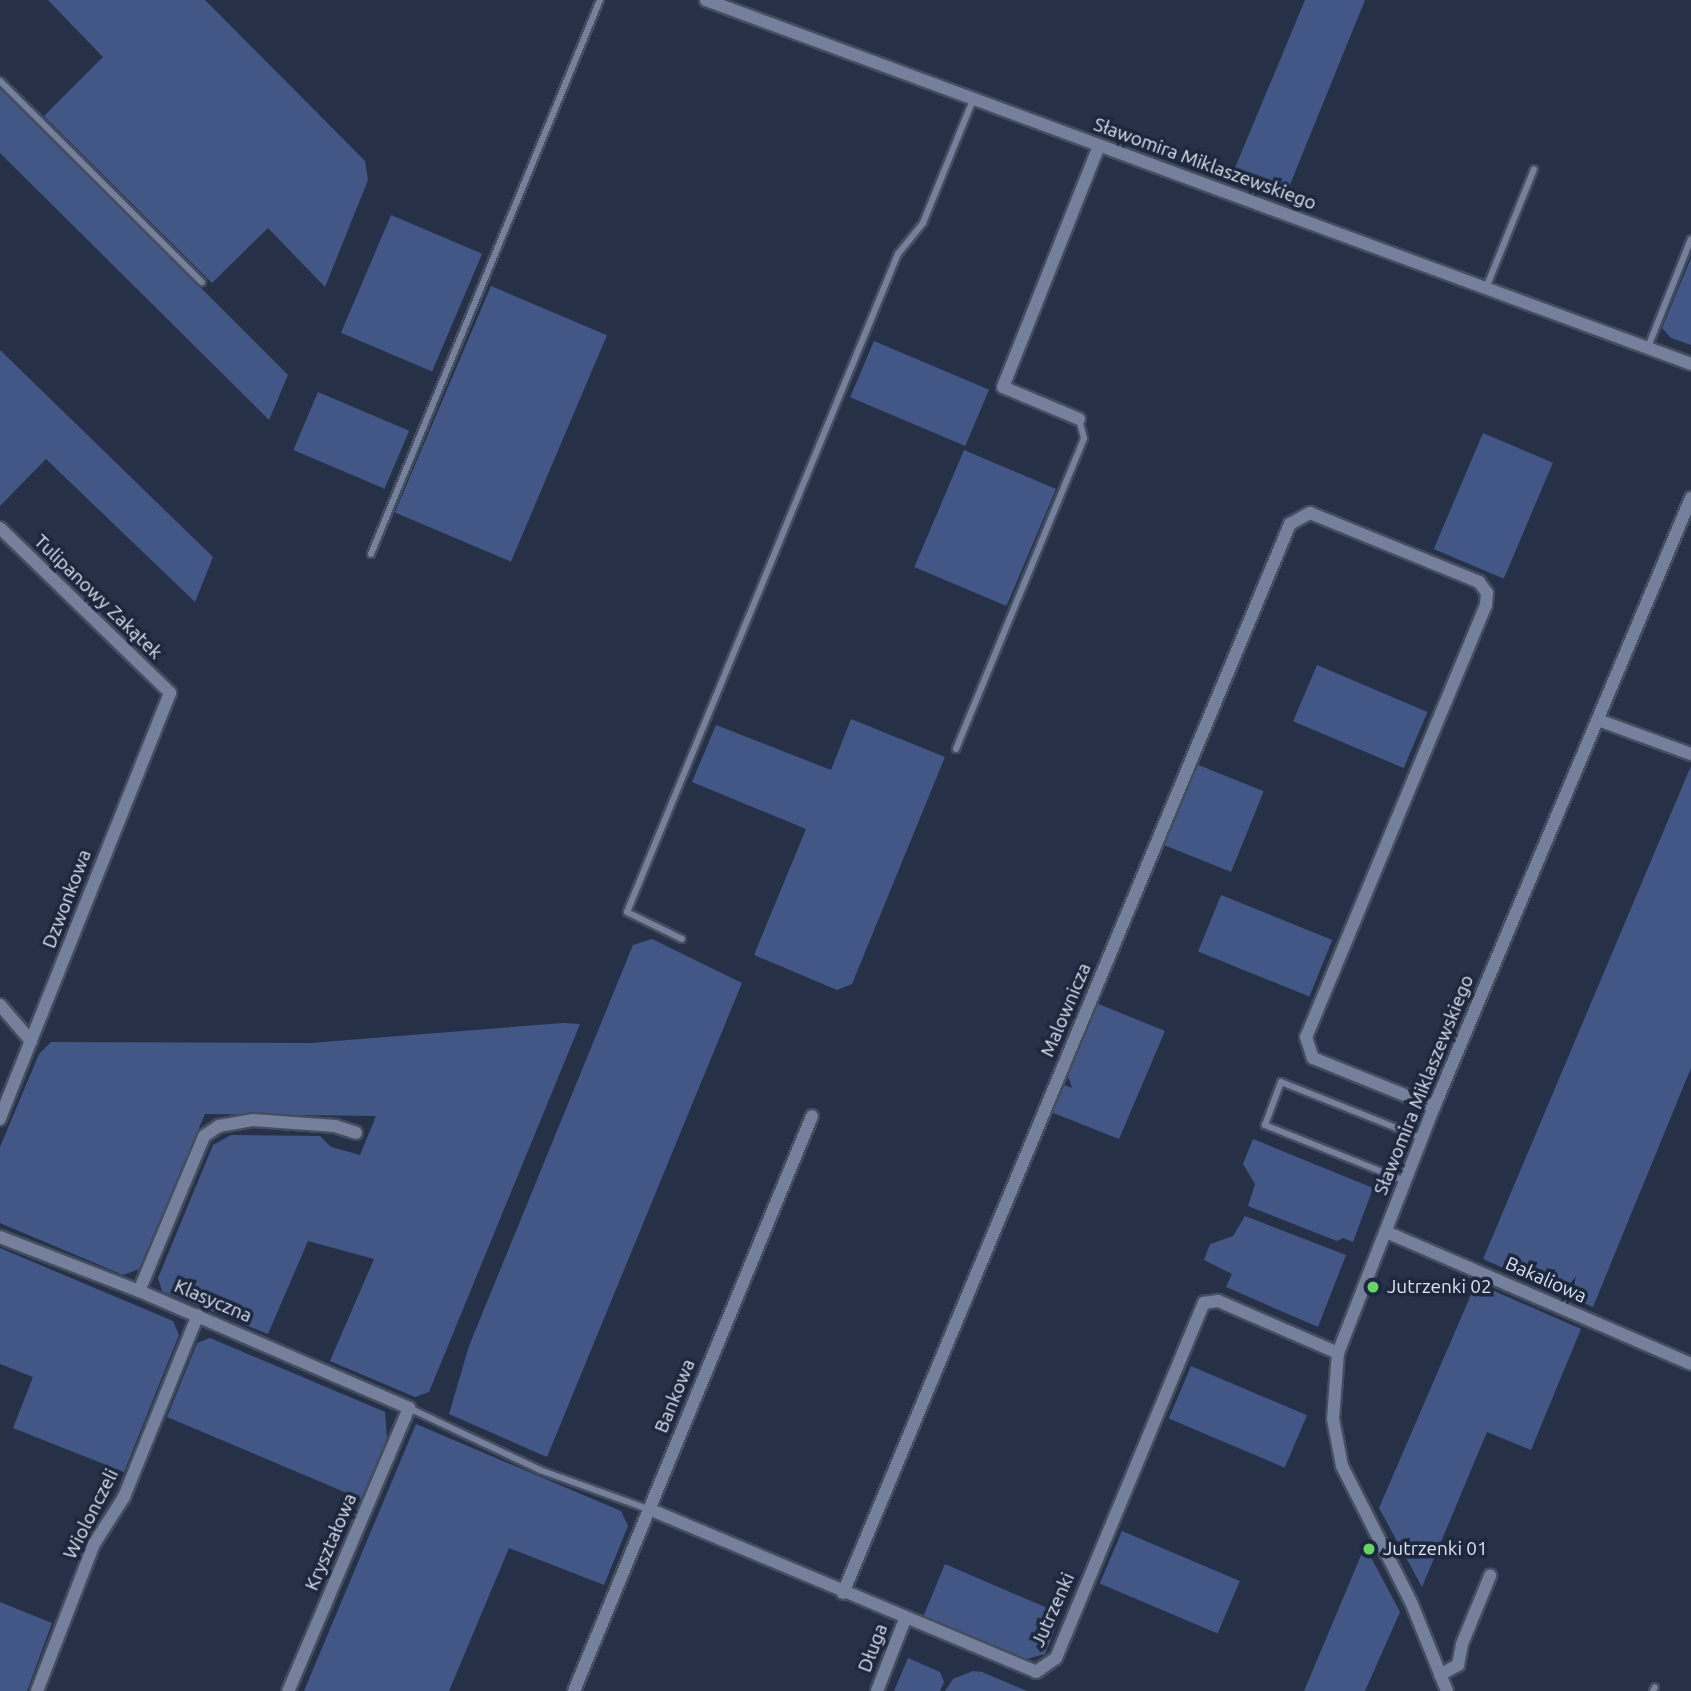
<!DOCTYPE html>
<meta charset="utf-8">
<style>
body{margin:0}
#map{position:relative;width:1691px;height:1691px;overflow:hidden;background:#263148;font-family:Ubuntu,sans-serif}
div>[style]{position:absolute}
.green>*{inset:0;background:#425786;transform-origin:0 0}
.roads{filter:drop-shadow(2px 0 #444d60) drop-shadow(-2px 0 #444d60) drop-shadow(0 2px #444d60) drop-shadow(0 -2px #444d60)}
.lane>*{height:6px;margin:-3px;padding:0 3px;transform-origin:3px;border-radius:3px;background:#75819c}
.street>*{height:12px;margin:-6px;padding:0 6px;transform-origin:6px;border-radius:6px;background:#75819c}
.dots>*{width:19px;height:19px;translate:-50% -50%;box-sizing:border-box;border:4px solid #1d273d;border-radius:50%}
span{translate:-50% -50%;white-space:nowrap;text-align:center;line-height:1.15;-webkit-text-stroke:7px #1d273d;paint-order:stroke}
.street-label{font-size:19px;color:#dbe2f1}
.poi-label{font-size:19px;color:#dbe2f1}
.left{translate:0 -50%;text-align:left}
</style>
<div id="map">
<div class="green">
<i style="clip-path:polygon(48px 0,205px 0,365px 161px,368px 180px,325px 287px,268px 228px,212px 283px,44px 116px,103px 57px)"></i>
<i style="clip-path:polygon(1305px 0,1365px 0,1287px 192px,1277px 194px,1232px 175px)"></i>
<i style="clip-path:polygon(0 87px,288px 375px,269px 420px,0 153px)"></i>
<i style="left:391px;top:215px;width:99px;height:128px;rotate:23deg"></i>
<i style="clip-path:polygon(1691px 258px,1691px 345px,1671px 338px,1662px 328px)"></i>
<i style="left:491px;top:286px;width:126px;height:246px;rotate:23deg"></i>
<i style="left:874px;top:341px;width:125px;height:61px;rotate:23deg"></i>
<i style="clip-path:polygon(0 350px,213px 557px,195px 602px,46px 459px,0 506px)"></i>
<i style="left:318px;top:392px;width:99px;height:63px;rotate:23deg"></i>
<i style="left:1483px;top:433px;width:76px;height:126px;rotate:23deg"></i>
<i style="left:964px;top:450px;width:100px;height:127px;rotate:23deg"></i>
<i style="left:1317px;top:665px;width:120px;height:61px;rotate:23deg"></i>
<i style="clip-path:polygon(851px 719px,945px 757px,852px 984px,837px 990px,754px 955px,806px 829px,692px 782px,716px 725px,831px 770px)"></i>
<i style="left:1196px;top:764px;width:73px;height:87px;rotate:22deg"></i>
<i style="clip-path:polygon(1691px 766px,1691px 1068px,1593px 1307px,1483px 1259px)"></i>
<i style="left:1221px;top:895px;width:120px;height:61px;rotate:22deg"></i>
<i style="clip-path:polygon(652px 939px,742px 983px,547px 1457px,449px 1414px,469px 1346px,633px 945px)"></i>
<i style="clip-path:polygon(1096px 1003px,1165px 1031px,1119px 1139px,1051px 1112px,1062px 1084px,1072px 1088px,1067px 1073px)"></i>
<i style="clip-path:polygon(563px 1023px,580px 1024px,429px 1392px,415px 1397px,330px 1361px,374px 1259px,308px 1241px,268px 1334px,162px 1291px,158px 1278px,213px 1145px,231px 1135px,320px 1136px,331px 1147px,360px 1155px,376px 1116px,205px 1114px,139px 1269px,123px 1275px,0 1223px,0 1147px,39px 1054px,51px 1042px,310px 1043px)"></i>
<i style="clip-path:polygon(1253px 1139px,1373px 1188px,1353px 1242px,1343px 1238px,1337px 1241px,1248px 1206px,1255px 1184px,1243px 1164px)"></i>
<i style="clip-path:polygon(1245px 1216px,1346px 1255px,1318px 1327px,1226px 1287px,1232px 1274px,1204px 1260px,1210px 1244px,1233px 1236px)"></i>
<i style="clip-path:polygon(0 1248px,173px 1321px,179px 1335px,124px 1472px,13px 1428px,33px 1377px,0 1364px)"></i>
<i style="clip-path:polygon(1476px 1283px,1581px 1329px,1531px 1450px,1487px 1432px,1422px 1587px,1379px 1508px)"></i>
<i style="clip-path:polygon(210px 1338px,385px 1412px,387px 1438px,361px 1499px,167px 1417px,197px 1343px)"></i>
<i style="left:1191px;top:1366px;width:126px;height:57px;rotate:23deg"></i>
<i style="clip-path:polygon(416px 1424px,621px 1511px,628px 1526px,604px 1585px,509px 1548px,449px 1691px,304px 1691px)"></i>
<i style="left:1122px;top:1531px;width:128px;height:57px;rotate:23deg"></i>
<i style="clip-path:polygon(1365px 1546px,1400px 1612px,1365px 1691px,1304px 1691px)"></i>
<i style="clip-path:polygon(945px 1564px,1061px 1614px,1045px 1654px,1023px 1660px,923px 1617px)"></i>
<i style="clip-path:polygon(0 1602px,52px 1623px,27px 1691px,0 1691px)"></i>
<i style="clip-path:polygon(908px 1658px,940px 1672px,944px 1682px,940px 1691px,894px 1691px)"></i>
<i style="clip-path:polygon(973px 1671px,982px 1672px,1027px 1691px,945px 1691px,953px 1679px)"></i>
</div>
<div class="roads">
<div class="lane">
<i style="left:0;top:81px;width:285px;rotate:44.9deg"></i>
<i style="left:1486px;top:288px;width:128px;rotate:-68deg"></i>
<i style="left:1648px;top:347px;width:116px;rotate:-68.3deg"></i>
<i style="left:371px;top:554px;width:599px;rotate:-67.54deg"></i>
<i style="left:956px;top:749px;width:336px;rotate:-67.6deg"></i>
<i style="left:1084px;top:438px;width:20px;rotate:-105deg"></i>
<i style="left:682px;top:939px;width:61px;rotate:-153.9deg"></i>
<i style="left:627px;top:912px;width:712px;rotate:-67.62deg"></i>
<i style="left:898px;top:254px;width:40px;rotate:-51deg"></i>
<i style="left:923px;top:223px;width:133px;rotate:-67.9deg"></i>
<i style="left:1405px;top:1181px;width:151px;rotate:-158.2deg"></i>
<i style="left:1265px;top:1125px;width:46px;rotate:-69.6deg"></i>
<i style="left:1281px;top:1082px;width:152px;rotate:21.7deg"></i>
<i style="left:409px;top:1408px;width:145px;rotate:25.3deg"></i>
<i style="left:540px;top:1470px;width:115px;rotate:19.9deg"></i>
<i style="left:1653px;top:1691px;width:4px;rotate:-63deg"></i>
</div>
<div class="street">
<i style="left:706px;top:0;width:1050px;rotate:20.28deg"></i>
<i style="left:1079px;top:419px;width:82px;rotate:-157.2deg"></i>
<i style="left:1003px;top:387px;width:259px;rotate:-68.3deg"></i>
<i style="left:0;top:528px;width:237px;rotate:44.1deg"></i>
<i style="left:170px;top:693px;width:459px;rotate:111.8deg"></i>
<i style="left:1598px;top:720px;width:99px;rotate:20.1deg"></i>
<i style="left:0;top:1005px;width:48px;rotate:49.3deg"></i>
<i style="left:1386px;top:1232px;width:332px;rotate:23.4deg"></i>
<i style="left:0;top:1237px;width:149px;rotate:21.2deg"></i>
<i style="left:139px;top:1291px;width:294px;rotate:23.4deg"></i>
<i style="left:409px;top:1408px;width:308px;rotate:113.1deg"></i>
<i style="left:139px;top:1291px;width:168px;rotate:-67.2deg"></i>
<i style="left:204px;top:1136px;width:18px;rotate:-34deg"></i>
<i style="left:219px;top:1126px;width:35px;rotate:-10deg"></i>
<i style="left:253px;top:1120px;width:82px;rotate:4.2deg"></i>
<i style="left:335px;top:1126px;width:22px;rotate:18deg"></i>
<i style="left:649px;top:1509px;width:420px;rotate:22.8deg"></i>
<i style="left:1036px;top:1672px;width:24px;rotate:-35deg"></i>
<i style="left:1056px;top:1658px;width:385px;rotate:-67.4deg"></i>
<i style="left:1204px;top:1303px;width:14px;rotate:-8deg"></i>
<i style="left:1218px;top:1301px;width:131px;rotate:23.4deg"></i>
<i style="left:843px;top:1593px;width:1159px;rotate:-67.31deg"></i>
<i style="left:1290px;top:524px;width:23px;rotate:-29deg"></i>
<i style="left:1310px;top:513px;width:183px;rotate:22.2deg"></i>
<i style="left:1479px;top:582px;width:14px;rotate:54deg"></i>
<i style="left:1487px;top:593px;width:12px;rotate:95deg"></i>
<i style="left:1486px;top:605px;width:468px;rotate:112.6deg"></i>
<i style="left:1306px;top:1037px;width:22px;rotate:72deg"></i>
<i style="left:1313px;top:1058px;width:131px;rotate:22deg"></i>
<i style="left:1440px;top:1675px;width:21px;rotate:-29deg"></i>
<i style="left:1458px;top:1665px;width:21px;rotate:-79deg"></i>
<i style="left:1462px;top:1644px;width:74px;rotate:-67.6deg"></i>
<i style="left:37px;top:1691px;width:158px;rotate:-68.8deg"></i>
<i style="left:94px;top:1544px;width:56px;rotate:-57.4deg"></i>
<i style="left:124px;top:1497px;width:196px;rotate:-67.9deg"></i>
<i style="left:574px;top:1691px;width:622px;rotate:-67.51deg"></i>
<i style="left:877px;top:1691px;width:77px;rotate:-68.7deg"></i>
<i style="left:1447px;top:1691px;width:96px;rotate:-112deg"></i>
<i style="left:1411px;top:1602px;width:153px;rotate:-116.9deg"></i>
<i style="left:1342px;top:1466px;width:48px;rotate:-100.8deg"></i>
<i style="left:1333px;top:1419px;width:66px;rotate:-85.7deg"></i>
<i style="left:1338px;top:1353px;width:264px;rotate:-68.7deg"></i>
<i style="left:1434px;top:1107px;width:661px;rotate:-67.12deg"></i>
</div>
</div>
<div class="dots">
<i style="left:1373px;top:1287px;background:#68d465"></i>
<i style="left:1369px;top:1549px;background:#68d465"></i>
</div>
<div class="street-label">
<span style="left:1205px;top:164px;rotate:20deg">Sławomira Miklaszewskiego</span>
<span style="left:98px;top:597px;rotate:44deg">Tulipanowy Zakątek</span>
<span style="left:67px;top:899px;rotate:-69deg">Dzwonkowa</span>
<span style="left:1066px;top:1010px;rotate:-67deg">Malownicza</span>
<span style="left:1424px;top:1085px;rotate:-68deg">Sławomira Miklaszewskiego</span>
<span style="left:1546px;top:1280px;rotate:24deg">Bakaliowa</span>
<span style="left:213px;top:1301px;rotate:23deg">Klasyczna</span>
<span style="left:675px;top:1396px;rotate:-68deg">Bankowa</span>
<span style="left:91px;top:1514px;rotate:-63deg">Wiolonczeli</span>
<span style="left:331px;top:1542px;rotate:-67deg">Kryształowa</span>
<span style="left:1053px;top:1610px;rotate:-66deg">Jutrzenki</span>
<span style="left:873px;top:1648px;rotate:-69deg">Długa</span>
</div>
<div class="poi-label">
<span class="left" style="left:1387px;top:1287px">Jutrzenki 02</span>
<span class="left" style="left:1383px;top:1549px">Jutrzenki 01</span>
</div>
</div>
